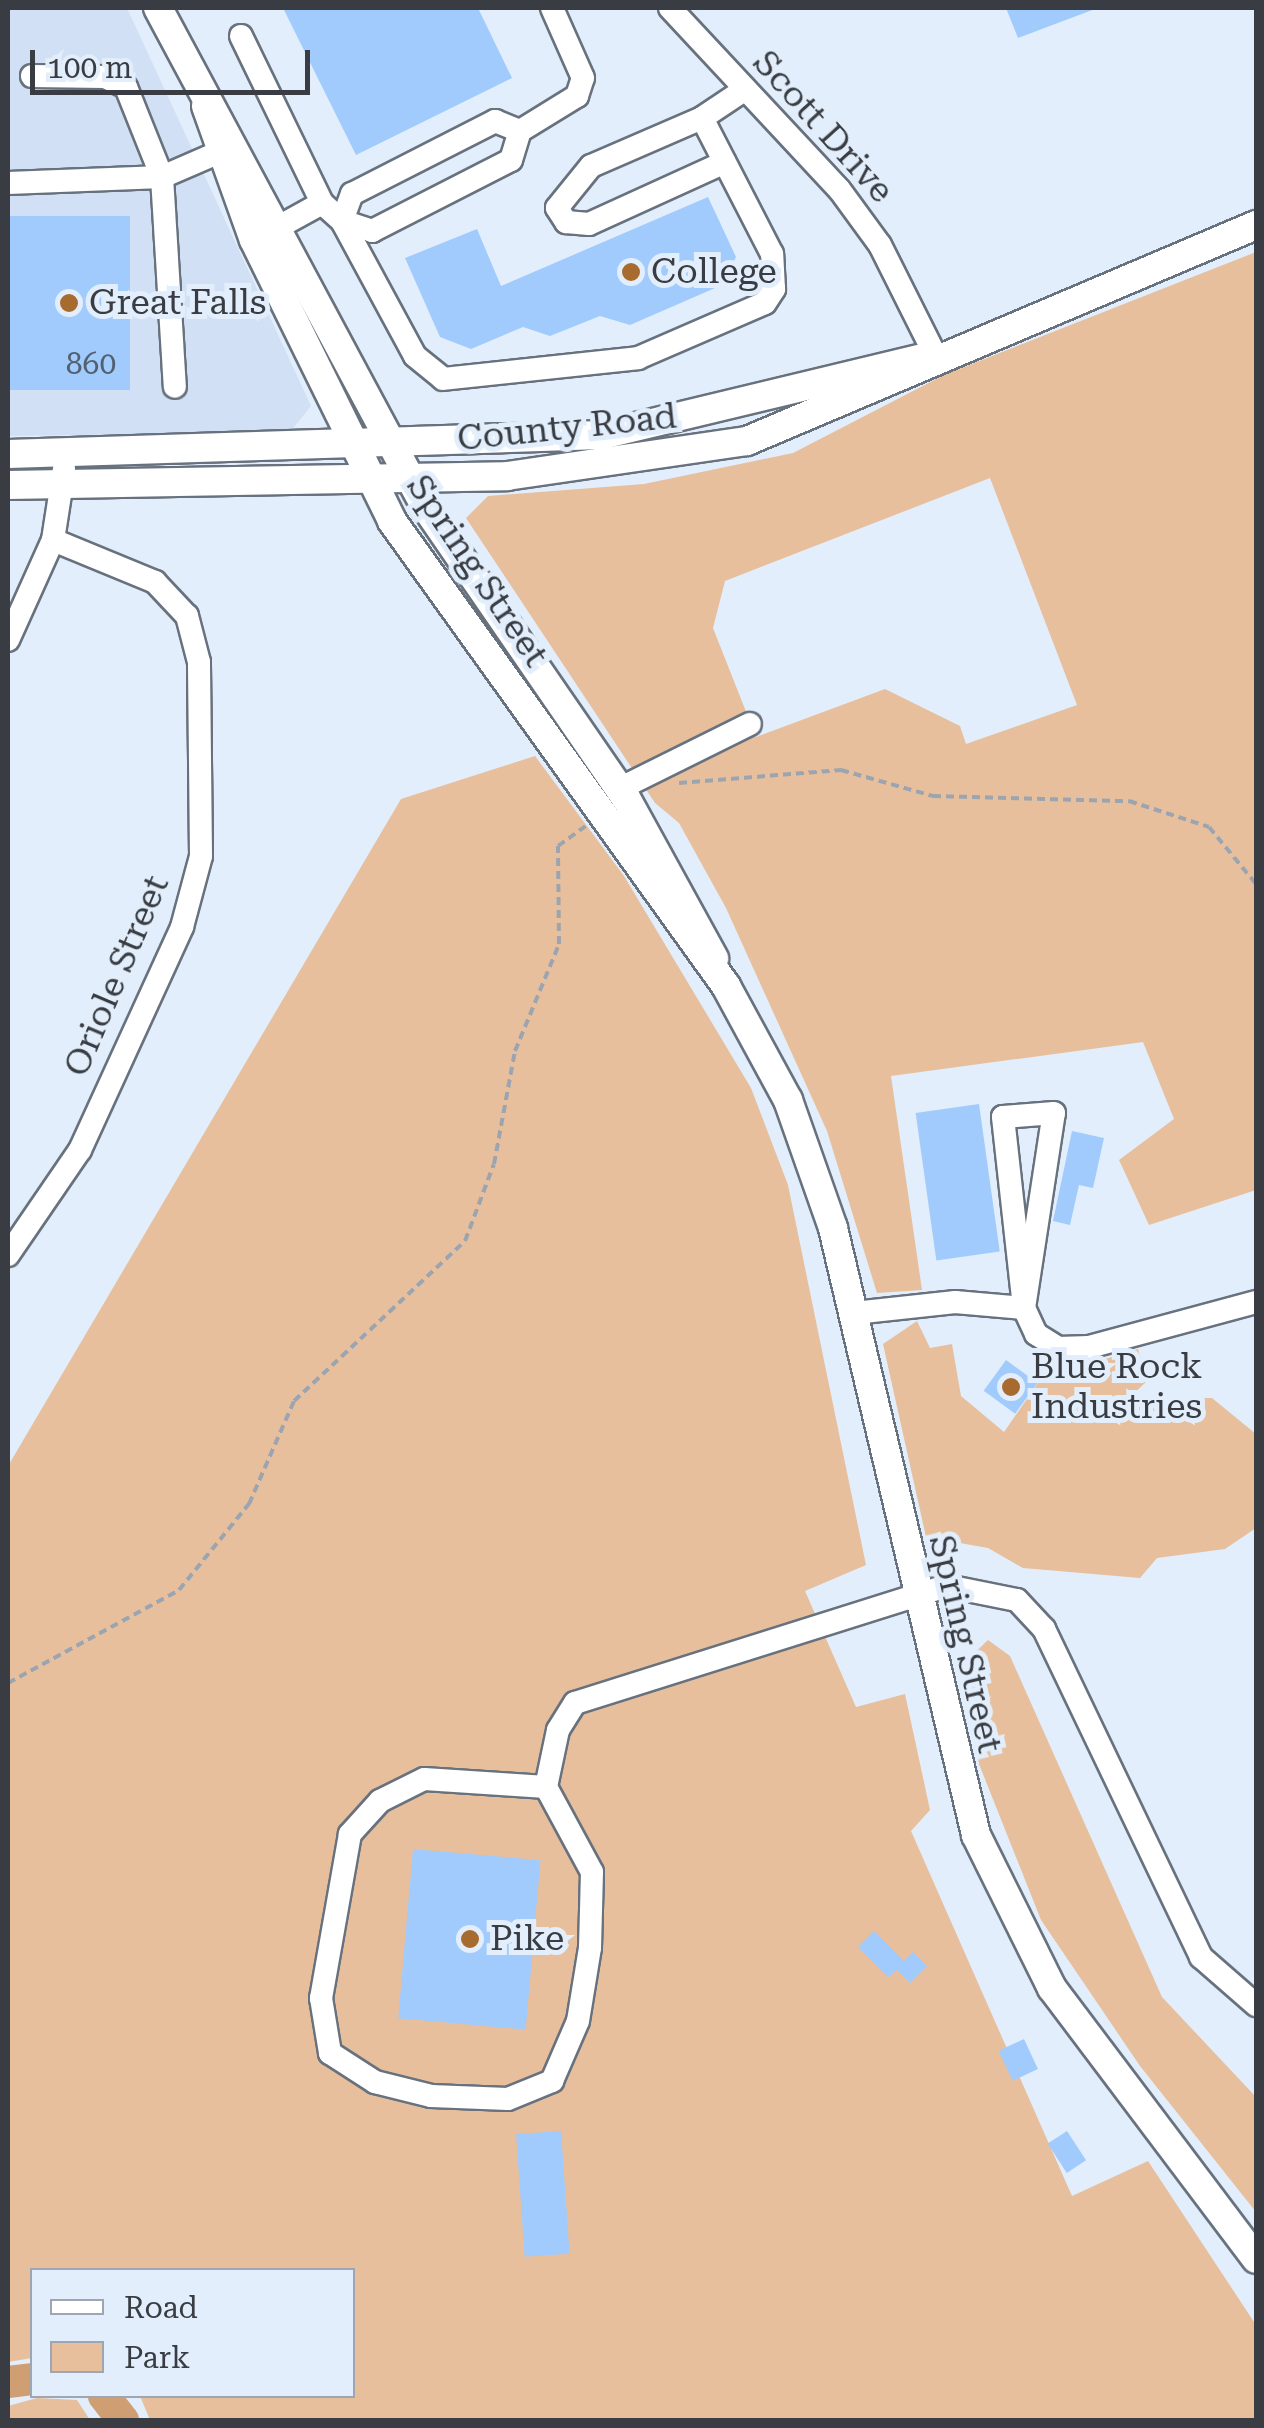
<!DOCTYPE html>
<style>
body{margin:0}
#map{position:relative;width:1264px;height:2428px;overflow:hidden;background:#e2eefb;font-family:"Roboto Serif",serif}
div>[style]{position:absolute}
.built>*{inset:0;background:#d1e0f4}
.green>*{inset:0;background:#e7bf9c}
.river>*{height:32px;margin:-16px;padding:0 16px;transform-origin:16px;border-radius:16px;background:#cf9f73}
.building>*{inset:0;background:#a1cbfc;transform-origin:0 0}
.path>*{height:4px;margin-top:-2px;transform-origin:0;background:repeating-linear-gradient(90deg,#9ca5af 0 8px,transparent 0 13px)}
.roads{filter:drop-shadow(2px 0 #68727e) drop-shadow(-2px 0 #68727e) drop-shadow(0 2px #68727e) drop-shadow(0 -2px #68727e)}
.minor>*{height:22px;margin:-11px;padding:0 11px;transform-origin:11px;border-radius:11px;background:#fff}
.major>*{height:28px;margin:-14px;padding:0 14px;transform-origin:14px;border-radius:14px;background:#fff}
.dots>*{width:28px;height:28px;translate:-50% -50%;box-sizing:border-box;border:5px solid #e2eefb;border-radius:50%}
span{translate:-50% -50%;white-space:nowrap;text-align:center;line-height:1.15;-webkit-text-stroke:10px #e2eefb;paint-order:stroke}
.number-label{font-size:30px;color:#536071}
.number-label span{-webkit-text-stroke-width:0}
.street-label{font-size:35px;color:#393d43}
.poi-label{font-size:35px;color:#393d43}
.left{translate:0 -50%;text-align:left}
.frame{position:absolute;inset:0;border:10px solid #393d43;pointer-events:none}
.legend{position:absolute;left:30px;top:2268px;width:325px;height:130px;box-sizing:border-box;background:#e2eefb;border:2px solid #9ea7b1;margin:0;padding:12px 18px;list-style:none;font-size:30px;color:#393d43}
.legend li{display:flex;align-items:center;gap:20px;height:50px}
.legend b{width:50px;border:2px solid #9ea7b1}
.scale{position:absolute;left:30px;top:50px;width:280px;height:45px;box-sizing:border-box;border:5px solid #393d43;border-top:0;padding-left:12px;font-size:30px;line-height:35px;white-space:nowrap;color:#393d43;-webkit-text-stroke:8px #e2eefb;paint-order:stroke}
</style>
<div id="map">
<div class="built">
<i style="clip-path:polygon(8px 8px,127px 8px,311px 406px,290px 432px,8px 436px)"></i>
</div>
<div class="green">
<i style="clip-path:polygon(evenodd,1256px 252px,1256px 1190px,1149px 1225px,1119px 1160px,1174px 1119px,1143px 1042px,891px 1076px,922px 1290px,877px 1293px,827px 1131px,726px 908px,679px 823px,655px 803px,466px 518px,488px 496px,644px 484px,793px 453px,944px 375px,1256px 252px,990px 478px,1077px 705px,966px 744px,960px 726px,885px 689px,756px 737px,713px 628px,725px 581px,990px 478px)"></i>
<i style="clip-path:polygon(535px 756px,624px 876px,751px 1088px,788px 1185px,866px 1565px,805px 1591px,856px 1707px,905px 1694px,930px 1810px,911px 1831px,1072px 2196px,1148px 2161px,1256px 2325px,1256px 2420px,150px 2420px,140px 2396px,352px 2396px,352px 2270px,32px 2270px,32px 2358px,8px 2362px,8px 1466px,401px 799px)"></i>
<i style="clip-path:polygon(917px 1321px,930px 1348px,952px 1344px,961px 1396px,1004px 1432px,1038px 1383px,1096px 1383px,1099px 1361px,1138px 1349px,1147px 1381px,1128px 1399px,1212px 1398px,1256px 1434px,1256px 1528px,1225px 1549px,1157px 1558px,1140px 1578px,1023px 1568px,988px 1548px,926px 1537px,883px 1344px)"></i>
<i style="clip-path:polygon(988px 1640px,1010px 1656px,1162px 1997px,1256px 2097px,1256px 2212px,1140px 2066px,1041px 1920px,979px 1764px,963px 1664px)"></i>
<i style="clip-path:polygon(37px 2398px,77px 2400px,90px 2420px,8px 2420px,8px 2406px)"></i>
</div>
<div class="river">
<i style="left:8px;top:2382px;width:24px;rotate:-7deg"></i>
<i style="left:104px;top:2396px;width:31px;rotate:52deg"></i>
</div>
<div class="building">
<i style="clip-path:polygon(283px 8px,478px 8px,512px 78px,356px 155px)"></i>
<i style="clip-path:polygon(1006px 8px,1095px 8px,1095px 9px,1018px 38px)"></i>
<i style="clip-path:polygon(708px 197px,736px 257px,722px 285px,630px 325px,600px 316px,550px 336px,523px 327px,471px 349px,440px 337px,405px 258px,477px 229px,501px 286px)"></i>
<i style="left:8px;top:216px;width:122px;height:174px"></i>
<i style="left:979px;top:1104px;width:149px;height:64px;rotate:82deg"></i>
<i style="clip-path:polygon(1072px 1131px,1104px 1138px,1093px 1188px,1079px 1185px,1070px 1225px,1053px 1221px)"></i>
<i style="left:1006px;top:1360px;width:39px;height:38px;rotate:36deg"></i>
<i style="left:413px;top:1849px;width:128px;height:170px;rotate:5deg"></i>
<i style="clip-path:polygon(874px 1931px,904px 1961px,913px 1952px,927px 1966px,910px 1983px,897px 1970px,888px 1977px,858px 1947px)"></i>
<i style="left:1024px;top:2039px;width:33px;height:28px;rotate:65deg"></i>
<i style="left:561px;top:2131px;width:123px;height:45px;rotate:86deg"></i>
<i style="left:1067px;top:2131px;width:35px;height:23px;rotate:57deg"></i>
</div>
<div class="path">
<i style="left:679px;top:783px;width:163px;rotate:-4.6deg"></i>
<i style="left:841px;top:770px;width:96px;rotate:15.8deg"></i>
<i style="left:933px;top:796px;width:196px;rotate:1.5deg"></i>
<i style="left:1129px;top:801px;width:84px;rotate:18deg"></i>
<i style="left:1209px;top:827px;width:74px;rotate:50.5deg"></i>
<i style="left:8px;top:1683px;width:195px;rotate:-28.5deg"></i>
<i style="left:179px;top:1590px;width:111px;rotate:-50.9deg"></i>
<i style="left:249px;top:1504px;width:112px;rotate:-66.4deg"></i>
<i style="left:294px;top:1401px;width:234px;rotate:-43.1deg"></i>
<i style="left:465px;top:1241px;width:82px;rotate:-69.4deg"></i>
<i style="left:494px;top:1164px;width:115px;rotate:-79.5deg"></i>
<i style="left:515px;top:1051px;width:116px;rotate:-67.6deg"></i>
<i style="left:559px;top:944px;width:98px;rotate:-90.6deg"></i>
<i style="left:558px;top:846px;width:34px;rotate:-36deg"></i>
</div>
<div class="roads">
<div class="minor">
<i style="left:670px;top:8px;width:248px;rotate:47deg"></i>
<i style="left:839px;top:189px;width:69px;rotate:53.8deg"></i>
<i style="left:880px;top:245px;width:125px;rotate:63.4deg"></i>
<i style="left:241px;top:36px;width:186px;rotate:64.1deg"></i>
<i style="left:322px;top:203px;width:66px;rotate:151.1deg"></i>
<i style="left:32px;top:76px;width:73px;rotate:0.8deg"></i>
<i style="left:105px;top:77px;width:23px;rotate:25deg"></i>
<i style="left:126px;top:87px;width:97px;rotate:68.2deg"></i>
<i style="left:162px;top:177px;width:65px;rotate:-23.4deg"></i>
<i style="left:702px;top:118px;width:121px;rotate:156.6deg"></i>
<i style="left:591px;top:166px;width:54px;rotate:129deg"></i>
<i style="left:557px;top:208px;width:17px;rotate:57deg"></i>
<i style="left:566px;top:222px;width:23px;rotate:5deg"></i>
<i style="left:589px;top:224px;width:149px;rotate:-24.5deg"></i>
<i style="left:8px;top:183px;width:154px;rotate:-2.2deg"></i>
<i style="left:162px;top:177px;width:210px;rotate:86.5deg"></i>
<i style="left:322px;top:203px;width:27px;rotate:42deg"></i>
<i style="left:342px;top:221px;width:153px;rotate:61.6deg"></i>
<i style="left:415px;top:356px;width:36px;rotate:39deg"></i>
<i style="left:443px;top:379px;width:196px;rotate:-6.1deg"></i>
<i style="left:638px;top:358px;width:138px;rotate:-23.4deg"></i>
<i style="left:765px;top:303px;width:17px;rotate:-57deg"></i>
<i style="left:774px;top:289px;width:35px;rotate:-93deg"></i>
<i style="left:772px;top:254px;width:153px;rotate:-117.2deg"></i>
<i style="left:702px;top:118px;width:50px;rotate:-33.7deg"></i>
<i style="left:342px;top:221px;width:32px;rotate:18deg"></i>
<i style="left:372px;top:231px;width:156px;rotate:-27.1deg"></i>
<i style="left:511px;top:160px;width:30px;rotate:-73deg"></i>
<i style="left:520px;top:131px;width:67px;rotate:-31.6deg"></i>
<i style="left:577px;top:96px;width:19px;rotate:-72deg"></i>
<i style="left:583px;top:78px;width:77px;rotate:-113.9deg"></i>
<i style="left:342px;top:221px;width:29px;rotate:-70deg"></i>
<i style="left:352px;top:194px;width:161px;rotate:-27deg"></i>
<i style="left:495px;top:121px;width:27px;rotate:22deg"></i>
<i style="left:8px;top:640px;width:110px;rotate:-65.8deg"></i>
<i style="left:53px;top:540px;width:72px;rotate:-81.2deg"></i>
<i style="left:619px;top:789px;width:146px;rotate:-26.4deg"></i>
<i style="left:8px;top:1255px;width:127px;rotate:-55.6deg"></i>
<i style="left:80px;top:1150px;width:245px;rotate:-65.4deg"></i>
<i style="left:182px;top:927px;width:73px;rotate:-75deg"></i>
<i style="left:201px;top:856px;width:194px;rotate:-90.6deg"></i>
<i style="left:199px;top:662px;width:48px;rotate:-104.6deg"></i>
<i style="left:187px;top:616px;width:47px;rotate:-133.3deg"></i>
<i style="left:155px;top:582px;width:110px;rotate:-157.6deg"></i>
<i style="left:854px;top:1313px;width:102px;rotate:-6.2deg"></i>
<i style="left:955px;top:1302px;width:69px;rotate:5deg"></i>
<i style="left:1024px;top:1308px;width:197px;rotate:-81.3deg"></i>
<i style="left:1054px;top:1113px;width:51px;rotate:175.5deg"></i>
<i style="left:1003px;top:1117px;width:192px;rotate:83.7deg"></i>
<i style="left:1024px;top:1308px;width:29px;rotate:65deg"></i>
<i style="left:1036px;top:1334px;width:26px;rotate:32deg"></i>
<i style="left:1058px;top:1348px;width:31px;rotate:-2deg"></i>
<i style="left:1089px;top:1347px;width:173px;rotate:-15.1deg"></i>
<i style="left:546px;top:1787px;width:122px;rotate:-176.2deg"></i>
<i style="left:424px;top:1779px;width:49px;rotate:153.4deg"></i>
<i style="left:380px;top:1801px;width:45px;rotate:132.3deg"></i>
<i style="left:350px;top:1834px;width:167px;rotate:100deg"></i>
<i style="left:321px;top:1998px;width:56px;rotate:80.7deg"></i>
<i style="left:330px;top:2053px;width:54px;rotate:32.8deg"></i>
<i style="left:375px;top:2082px;width:58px;rotate:14deg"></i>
<i style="left:431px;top:2096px;width:77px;rotate:2.2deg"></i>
<i style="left:508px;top:2099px;width:48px;rotate:-22.2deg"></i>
<i style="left:552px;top:2081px;width:65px;rotate:-66.6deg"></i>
<i style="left:578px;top:2021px;width:74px;rotate:-80.7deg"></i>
<i style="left:590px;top:1948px;width:76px;rotate:-88.5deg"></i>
<i style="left:592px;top:1872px;width:97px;rotate:-118.4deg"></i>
<i style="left:546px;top:1787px;width:58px;rotate:-78.1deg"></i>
<i style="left:558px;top:1730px;width:32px;rotate:-58deg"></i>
<i style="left:575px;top:1703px;width:390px;rotate:-17.5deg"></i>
<i style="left:947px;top:1586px;width:71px;rotate:11.3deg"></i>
<i style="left:1017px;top:1600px;width:40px;rotate:47deg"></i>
<i style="left:1044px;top:1629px;width:364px;rotate:64.4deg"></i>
<i style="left:1201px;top:1957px;width:73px;rotate:41.1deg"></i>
</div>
<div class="major">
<i style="left:158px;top:8px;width:565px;rotate:61.8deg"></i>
<i style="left:425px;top:506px;width:354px;rotate:55.5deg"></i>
<i style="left:626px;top:798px;width:183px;rotate:61.2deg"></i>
<i style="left:206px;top:106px;width:142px;rotate:70.3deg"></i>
<i style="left:254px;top:240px;width:313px;rotate:63.8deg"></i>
<i style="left:392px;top:521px;width:573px;rotate:54.31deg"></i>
<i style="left:726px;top:986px;width:130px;rotate:61.5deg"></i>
<i style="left:788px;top:1100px;width:136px;rotate:70.6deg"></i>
<i style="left:833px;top:1228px;width:624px;rotate:76.74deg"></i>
<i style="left:976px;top:1835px;width:171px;rotate:63.6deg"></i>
<i style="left:1052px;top:1988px;width:339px;rotate:53deg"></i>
<i style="left:8px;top:454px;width:594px;rotate:-1.83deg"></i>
<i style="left:602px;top:435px;width:326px;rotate:-13.5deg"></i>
<i style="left:8px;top:485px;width:499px;rotate:-1deg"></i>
<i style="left:507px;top:476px;width:243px;rotate:-8.3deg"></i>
<i style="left:747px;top:441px;width:553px;rotate:-22.99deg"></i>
</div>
</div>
<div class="dots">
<i style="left:631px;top:272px;background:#a86b2f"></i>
<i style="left:69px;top:303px;background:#a86b2f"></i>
<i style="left:1011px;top:1387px;background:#a86b2f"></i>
<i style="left:470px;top:1939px;background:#a86b2f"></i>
</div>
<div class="number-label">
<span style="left:91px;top:364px">860</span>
</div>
<div class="street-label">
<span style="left:823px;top:127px;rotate:48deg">Scott Drive</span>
<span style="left:567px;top:428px;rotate:-6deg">County Road</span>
<span style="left:477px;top:571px;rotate:56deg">Spring Street</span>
<span style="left:117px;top:976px;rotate:-67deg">Oriole Street</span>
<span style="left:965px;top:1644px;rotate:77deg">Spring Street</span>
</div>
<div class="poi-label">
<span class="left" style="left:651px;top:272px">College</span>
<span class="left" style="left:89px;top:303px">Great Falls</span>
<span class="left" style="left:1031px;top:1387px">Blue Rock<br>Industries</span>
<span class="left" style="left:490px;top:1939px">Pike</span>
</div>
<div class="frame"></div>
<ul class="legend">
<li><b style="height:12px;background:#fff"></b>Road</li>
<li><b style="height:28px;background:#e7bf9c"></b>Park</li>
</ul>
<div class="scale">100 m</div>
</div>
